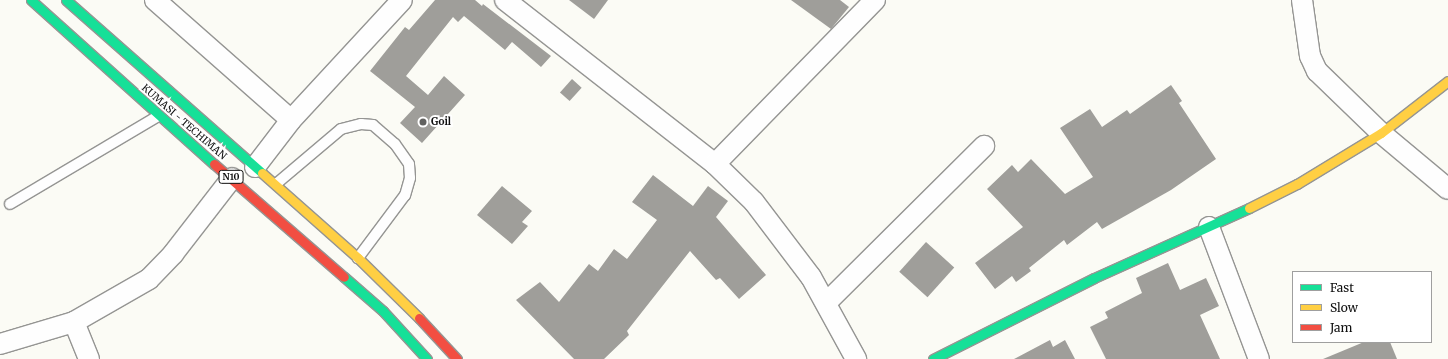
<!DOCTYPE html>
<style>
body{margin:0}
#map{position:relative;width:1448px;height:359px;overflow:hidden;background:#fbfbf5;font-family:Merriweather,serif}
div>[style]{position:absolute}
.building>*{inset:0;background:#9f9e9a;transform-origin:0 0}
.roads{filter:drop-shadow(1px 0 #959593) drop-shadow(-1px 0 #959593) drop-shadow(0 1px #959593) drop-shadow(0 -1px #959593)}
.lane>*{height:10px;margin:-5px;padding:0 5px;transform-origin:5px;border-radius:5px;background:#fefefe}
.street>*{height:20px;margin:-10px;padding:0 10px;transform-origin:10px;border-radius:10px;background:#fefefe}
.fast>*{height:9px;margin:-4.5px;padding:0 4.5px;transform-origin:4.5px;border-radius:4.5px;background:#16e098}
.slow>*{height:9px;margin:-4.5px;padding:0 4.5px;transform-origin:4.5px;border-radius:4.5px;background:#ffcf43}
.jam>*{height:9px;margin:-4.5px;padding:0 4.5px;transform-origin:4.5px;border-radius:4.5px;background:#f24e42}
.dots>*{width:11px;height:11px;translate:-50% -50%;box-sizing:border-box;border:2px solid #fff;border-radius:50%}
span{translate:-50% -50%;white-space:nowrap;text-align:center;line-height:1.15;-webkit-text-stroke:4px #fff;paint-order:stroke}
.shield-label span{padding:1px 3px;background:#fff;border:1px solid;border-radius:3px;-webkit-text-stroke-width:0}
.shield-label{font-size:9px;color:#0f0f0f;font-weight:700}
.street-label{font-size:10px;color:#0f0f0f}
.poi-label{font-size:10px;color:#0f0f0f;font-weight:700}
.left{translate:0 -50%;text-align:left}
.legend{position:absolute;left:1292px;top:271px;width:140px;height:72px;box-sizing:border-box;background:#fff;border:1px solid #9f9f9f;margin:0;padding:5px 7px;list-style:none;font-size:12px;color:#0f0f0f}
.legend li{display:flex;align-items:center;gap:8px;height:20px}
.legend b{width:20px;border:1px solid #9f9f9f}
</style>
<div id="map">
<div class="building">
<i style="clip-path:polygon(435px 0,475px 0,482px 6px,483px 4px,551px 56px,541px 67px,512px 42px,505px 50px,464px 16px,458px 22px,453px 17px,406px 76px,428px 95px,444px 76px,465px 95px,422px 143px,400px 123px,415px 107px,370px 71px,405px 27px,409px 30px)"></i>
<i style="clip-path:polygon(569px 0,608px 0,594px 19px)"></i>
<i style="clip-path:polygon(791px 0,840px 0,849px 7px,831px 29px)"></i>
<i style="left:572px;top:79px;width:13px;height:18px;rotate:42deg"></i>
<i style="clip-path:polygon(1171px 85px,1182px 101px,1179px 103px,1216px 159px,1171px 190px,1102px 229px,1097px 222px,1067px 245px,1064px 240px,1029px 268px,1031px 271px,1016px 282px,1012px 276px,995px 289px,975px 263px,1023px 227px,987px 189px,1012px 165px,1018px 172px,1031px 159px,1065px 194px,1093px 177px,1060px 128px,1090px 109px,1102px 127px,1127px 110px,1130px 114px)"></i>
<i style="clip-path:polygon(653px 175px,693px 206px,708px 186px,728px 201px,716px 217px,766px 275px,739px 299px,720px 278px,716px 280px,690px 251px,627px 331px,629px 335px,604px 359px,574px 359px,516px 300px,540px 282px,559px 302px,589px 264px,598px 271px,614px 249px,627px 259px,657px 220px,632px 202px)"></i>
<i style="clip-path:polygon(502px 186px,532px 211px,522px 222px,528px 226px,512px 244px,477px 215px)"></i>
<i style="left:926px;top:242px;width:38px;height:40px;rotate:42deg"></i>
<i style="clip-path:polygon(1168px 263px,1180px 290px,1206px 278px,1219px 306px,1200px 315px,1220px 359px,1106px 359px,1090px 327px,1108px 318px,1105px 312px,1142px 293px,1136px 278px)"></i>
<i style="clip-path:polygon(1050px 340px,1053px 347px,1065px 340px,1075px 359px,1014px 359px)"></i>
<i style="clip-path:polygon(1364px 342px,1390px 342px,1397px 359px,1323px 359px)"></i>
</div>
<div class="roads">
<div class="lane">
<i style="left:276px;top:184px;width:85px;rotate:-40.2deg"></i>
<i style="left:341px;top:129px;width:21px;rotate:-14deg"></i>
<i style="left:361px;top:124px;width:12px;rotate:5deg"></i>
<i style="left:373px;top:125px;width:29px;rotate:41deg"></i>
<i style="left:395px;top:144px;width:24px;rotate:55deg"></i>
<i style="left:409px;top:164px;width:14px;rotate:86deg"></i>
<i style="left:410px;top:178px;width:18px;rotate:106deg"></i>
<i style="left:405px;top:195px;width:79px;rotate:126.7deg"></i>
<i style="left:10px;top:204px;width:172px;rotate:-30.7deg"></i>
</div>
<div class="street">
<i style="left:155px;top:0;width:181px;rotate:41.4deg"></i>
<i style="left:505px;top:0;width:266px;rotate:38deg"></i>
<i style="left:715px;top:164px;width:54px;rotate:44.3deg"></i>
<i style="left:754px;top:202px;width:94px;rotate:52.8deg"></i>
<i style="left:811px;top:277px;width:94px;rotate:61.2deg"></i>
<i style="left:1302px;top:0;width:57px;rotate:81.9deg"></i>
<i style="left:1310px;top:56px;width:17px;rotate:65deg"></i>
<i style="left:1317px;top:71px;width:89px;rotate:44.1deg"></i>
<i style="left:1381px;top:133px;width:87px;rotate:39.9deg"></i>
<i style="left:715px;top:164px;width:229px;rotate:-45.7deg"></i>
<i style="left:255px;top:167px;width:59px;rotate:-52.5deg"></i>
<i style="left:291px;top:120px;width:163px;rotate:-47.2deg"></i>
<i style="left:1209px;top:227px;width:141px;rotate:69.3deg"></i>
<i style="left:826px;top:303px;width:223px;rotate:-44.8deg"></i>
<i style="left:74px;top:322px;width:40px;rotate:68deg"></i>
<i style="left:0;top:344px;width:77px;rotate:-16.6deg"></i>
<i style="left:74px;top:322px;width:86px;rotate:-29.8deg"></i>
<i style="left:149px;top:279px;width:35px;rotate:-46deg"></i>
<i style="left:173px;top:254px;width:96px;rotate:-52.2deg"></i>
</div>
<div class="fast">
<i style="left:31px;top:0;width:246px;rotate:41.9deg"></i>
<i style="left:66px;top:0;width:261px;rotate:41.4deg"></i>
<i style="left:344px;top:277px;width:52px;rotate:41.1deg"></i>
<i style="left:383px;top:311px;width:65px;rotate:47.5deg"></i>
<i style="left:933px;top:359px;width:180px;rotate:-26.7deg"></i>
<i style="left:1094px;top:278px;width:170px;rotate:-24.3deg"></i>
</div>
<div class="slow">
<i style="left:262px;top:173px;width:128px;rotate:41.5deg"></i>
<i style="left:358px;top:258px;width:86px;rotate:44.5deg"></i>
<i style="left:1249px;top:208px;width:54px;rotate:-26.6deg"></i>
<i style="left:1297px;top:184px;width:98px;rotate:-31.3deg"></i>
<i style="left:1381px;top:133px;width:85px;rotate:-37.8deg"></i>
</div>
<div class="jam">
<i style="left:214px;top:164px;width:172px;rotate:41deg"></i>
<i style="left:419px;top:318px;width:56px;rotate:47.2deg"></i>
</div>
</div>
<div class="dots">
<i style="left:423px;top:122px;background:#626260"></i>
</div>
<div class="shield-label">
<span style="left:231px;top:177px">N10</span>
</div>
<div class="street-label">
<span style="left:184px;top:122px;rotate:41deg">KUMASI - TECHIMAN</span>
</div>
<div class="poi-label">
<span class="left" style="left:431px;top:122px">Goil</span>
</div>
<ul class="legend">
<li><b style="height:5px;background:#16e098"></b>Fast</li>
<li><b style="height:5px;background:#ffcf43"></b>Slow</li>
<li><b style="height:5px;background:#f24e42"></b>Jam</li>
</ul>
</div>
